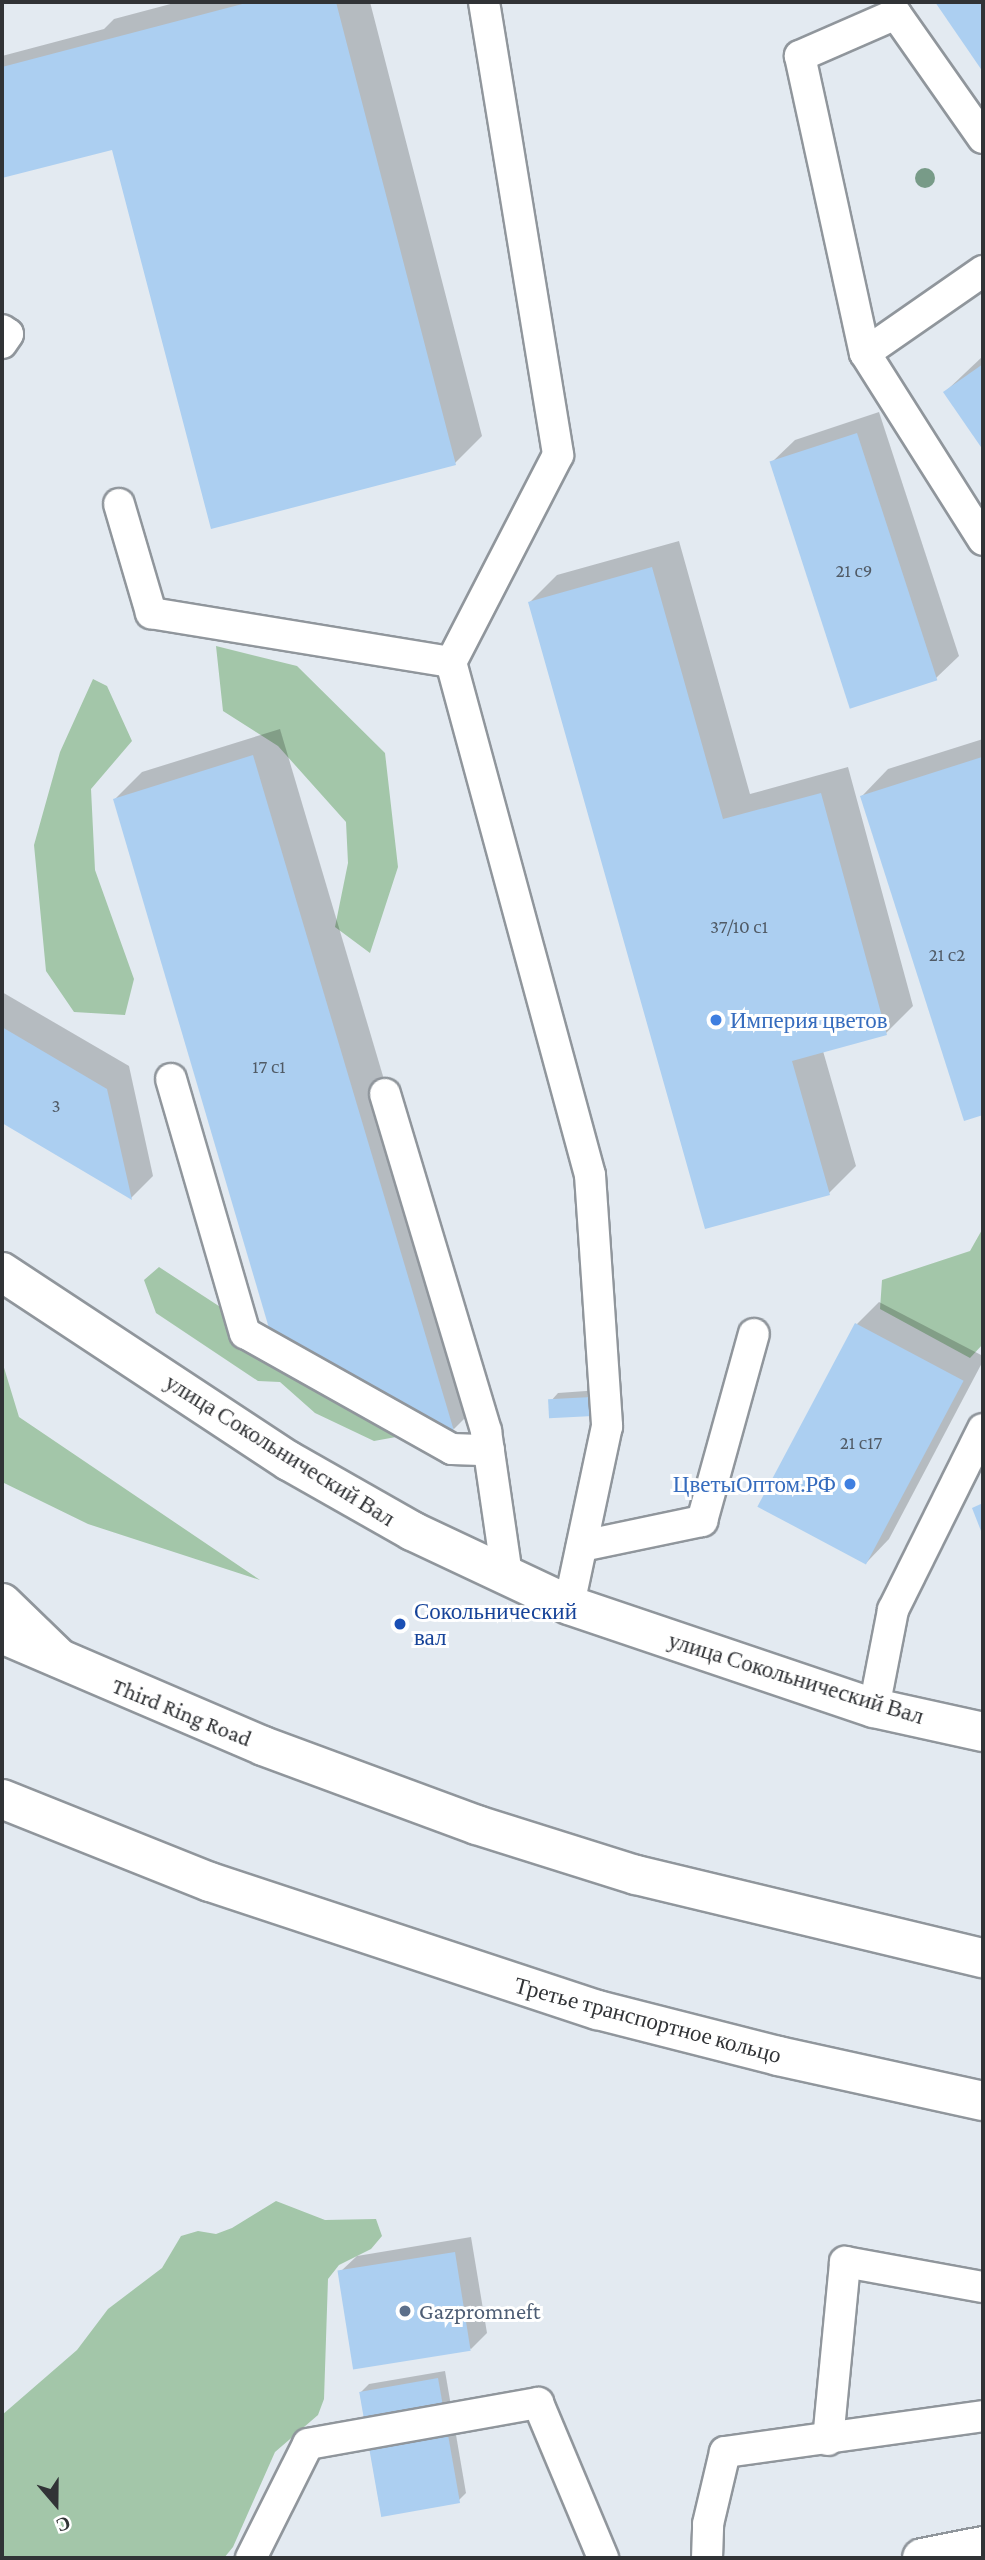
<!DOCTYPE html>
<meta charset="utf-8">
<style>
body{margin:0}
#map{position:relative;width:985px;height:2560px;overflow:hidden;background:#e3eaf1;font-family:"Crimson Pro",serif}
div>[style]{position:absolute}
.green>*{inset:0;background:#a3c6a9}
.shadow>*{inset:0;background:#0003}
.building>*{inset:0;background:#accff1;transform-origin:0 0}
.roads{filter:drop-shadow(2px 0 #90969c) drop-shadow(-2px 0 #90969c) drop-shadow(0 2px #90969c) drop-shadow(0 -2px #90969c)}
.service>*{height:30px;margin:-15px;padding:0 15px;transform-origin:15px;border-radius:15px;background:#fff}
.secondary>*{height:38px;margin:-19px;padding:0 19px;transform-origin:19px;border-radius:19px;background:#fff}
.primary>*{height:38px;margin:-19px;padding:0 19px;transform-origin:19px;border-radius:19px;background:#fff}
.trees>*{width:20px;height:20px;margin:-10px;border-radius:50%;background:#789b88}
.dots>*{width:19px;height:19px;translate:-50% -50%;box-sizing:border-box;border:4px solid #fff;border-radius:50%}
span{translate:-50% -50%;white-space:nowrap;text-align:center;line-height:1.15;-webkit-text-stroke:6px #fff;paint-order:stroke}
.number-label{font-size:19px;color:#505a65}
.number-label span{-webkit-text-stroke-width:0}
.shop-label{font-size:23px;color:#366cbe}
.left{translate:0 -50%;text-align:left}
.right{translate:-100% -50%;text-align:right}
.street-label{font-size:23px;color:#313336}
.transit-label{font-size:23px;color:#164399}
.service-label{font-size:23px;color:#4e5e75}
.frame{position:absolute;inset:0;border:4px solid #313336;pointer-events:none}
.north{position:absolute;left:21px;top:2469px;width:70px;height:70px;-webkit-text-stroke:5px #fff;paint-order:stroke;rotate:160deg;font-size:19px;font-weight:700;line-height:28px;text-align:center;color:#313336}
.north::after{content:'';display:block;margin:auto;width:24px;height:32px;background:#313336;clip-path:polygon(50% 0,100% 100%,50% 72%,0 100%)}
</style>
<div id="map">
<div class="green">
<i style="clip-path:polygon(216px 646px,297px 666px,385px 753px,398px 867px,370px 953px,335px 927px,348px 863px,346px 822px,278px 746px,223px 711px)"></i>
<i style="clip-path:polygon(93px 679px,107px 686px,132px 741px,91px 789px,95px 870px,134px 979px,125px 1015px,74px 1012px,46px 971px,34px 845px,60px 752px)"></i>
<i style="clip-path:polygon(983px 1228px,983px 1344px,970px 1358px,880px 1309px,882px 1280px,970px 1251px)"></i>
<i style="clip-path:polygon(159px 1267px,257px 1331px,407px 1435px,374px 1441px,315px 1413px,280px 1382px,258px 1381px,156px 1313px,144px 1280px)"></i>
<i style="clip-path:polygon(2px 1361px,19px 1417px,260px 1580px,88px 1524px,2px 1482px)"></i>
<i style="clip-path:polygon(276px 2201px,325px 2220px,376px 2219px,382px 2236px,371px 2249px,339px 2265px,328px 2279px,324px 2399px,318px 2415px,275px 2452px,233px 2547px,224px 2558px,2px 2558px,2px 2415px,77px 2350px,108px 2309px,162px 2268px,181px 2236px,198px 2231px,216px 2234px,232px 2228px)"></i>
</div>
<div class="shadow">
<i style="clip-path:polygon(178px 2px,370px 2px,482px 436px,455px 463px,113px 146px,2px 177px,2px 56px,104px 29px,114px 19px)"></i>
<i style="clip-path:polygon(937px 2px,983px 2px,983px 69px)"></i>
<i style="clip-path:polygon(983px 356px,983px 447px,945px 392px)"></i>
<i style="clip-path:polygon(879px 412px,959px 656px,936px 678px,772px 462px,795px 440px)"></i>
<i style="clip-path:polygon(679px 541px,750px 794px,848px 767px,913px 1006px,886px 1033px,823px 1051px,856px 1166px,829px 1193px,530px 602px,557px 575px)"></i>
<i style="clip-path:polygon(280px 729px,480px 1403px,454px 1429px,273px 1334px,115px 799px,142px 772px)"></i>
<i style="clip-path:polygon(983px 739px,983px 1113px,965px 1119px,862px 796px,888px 769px)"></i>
<i style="clip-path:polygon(2px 992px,129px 1066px,153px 1176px,131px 1198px,2px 1121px)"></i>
<i style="clip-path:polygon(879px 1302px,983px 1356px,983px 1361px,889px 1539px,867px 1562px,857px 1324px)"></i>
<i style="clip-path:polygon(600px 1390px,601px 1406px,550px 1402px,558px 1393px)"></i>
<i style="clip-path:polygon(471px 2237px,487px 2333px,471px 2349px,340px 2272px,357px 2256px)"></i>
<i style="clip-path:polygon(445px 2371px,466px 2493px,458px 2501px,361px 2392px,369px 2384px)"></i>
</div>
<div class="building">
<i style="clip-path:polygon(250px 2px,336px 2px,456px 465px,211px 529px,112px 150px,2px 178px,2px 67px)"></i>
<i style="clip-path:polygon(935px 2px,983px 2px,983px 72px)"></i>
<i style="clip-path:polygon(983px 364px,983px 450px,943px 392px)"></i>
<i style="left:857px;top:433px;width:260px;height:92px;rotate:72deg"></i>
<i style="clip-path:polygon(652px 567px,723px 819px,821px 793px,887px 1035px,792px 1061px,830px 1195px,705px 1229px,528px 602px)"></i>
<i style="clip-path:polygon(253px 755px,454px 1431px,271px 1335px,113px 799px)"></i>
<i style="clip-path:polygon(982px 757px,983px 1115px,964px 1121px,860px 796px)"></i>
<i style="clip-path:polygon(2px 1027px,107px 1089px,132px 1200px,2px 1123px)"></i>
<i style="left:855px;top:1323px;width:123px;height:208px;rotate:28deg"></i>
<i style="left:592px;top:1397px;width:19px;height:44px;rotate:87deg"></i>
<i style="clip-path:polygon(983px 1503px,983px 1536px,972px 1508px)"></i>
<i style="left:455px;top:2252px;width:100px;height:119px;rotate:81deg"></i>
<i style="left:438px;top:2378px;width:127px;height:80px;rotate:80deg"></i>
</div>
<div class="roads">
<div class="service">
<i style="left:484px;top:2px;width:459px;rotate:80.7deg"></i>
<i style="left:558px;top:455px;width:233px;rotate:117.3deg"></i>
<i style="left:451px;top:662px;width:531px;rotate:74.84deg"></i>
<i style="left:590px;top:1175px;width:252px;rotate:86.1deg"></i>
<i style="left:607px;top:1426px;width:183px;rotate:102deg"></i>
<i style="left:983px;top:138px;width:151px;rotate:-125.1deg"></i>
<i style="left:896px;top:14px;width:105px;rotate:156.4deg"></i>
<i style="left:800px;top:56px;width:304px;rotate:77.7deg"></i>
<i style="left:865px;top:353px;width:221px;rotate:57.7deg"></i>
<i style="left:2px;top:330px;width:7px;rotate:34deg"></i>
<i style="left:8px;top:334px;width:11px;rotate:124deg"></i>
<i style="left:865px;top:353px;width:144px;rotate:-34.8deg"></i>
<i style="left:119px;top:504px;width:114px;rotate:73.6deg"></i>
<i style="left:151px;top:613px;width:304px;rotate:9.3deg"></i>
<i style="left:171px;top:1079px;width:265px;rotate:73.8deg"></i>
<i style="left:245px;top:1333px;width:237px;rotate:29.3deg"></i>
<i style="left:452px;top:1449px;width:37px;rotate:2deg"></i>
<i style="left:385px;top:1094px;width:352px;rotate:73.3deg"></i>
<i style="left:486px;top:1431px;width:146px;rotate:81.7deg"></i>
<i style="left:582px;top:1546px;width:123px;rotate:-11.8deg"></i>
<i style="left:702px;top:1521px;width:194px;rotate:-74.5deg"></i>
<i style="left:874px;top:1708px;width:100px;rotate:-79deg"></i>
<i style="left:893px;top:1610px;width:202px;rotate:-63.6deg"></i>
<i style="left:828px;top:2440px;width:179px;rotate:-84.5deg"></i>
<i style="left:845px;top:2262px;width:140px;rotate:10.3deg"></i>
<i style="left:251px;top:2558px;width:127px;rotate:-63.4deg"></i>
<i style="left:308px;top:2444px;width:234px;rotate:-10.1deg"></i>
<i style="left:538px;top:2403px;width:168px;rotate:67.2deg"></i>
<i style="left:707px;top:2558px;width:34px;rotate:-88deg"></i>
<i style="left:708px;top:2524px;width:74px;rotate:-76.7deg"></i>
<i style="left:725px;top:2452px;width:260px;rotate:-7.9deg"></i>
</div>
<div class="secondary">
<i style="left:2px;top:1272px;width:344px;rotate:33.4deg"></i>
<i style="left:289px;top:1461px;width:142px;rotate:29.6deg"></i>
<i style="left:412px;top:1531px;width:174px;rotate:25.2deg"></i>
<i style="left:569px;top:1605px;width:322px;rotate:18.7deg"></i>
<i style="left:874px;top:1708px;width:112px;rotate:12.4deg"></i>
<i style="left:2px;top:1603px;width:79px;rotate:44deg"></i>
<i style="left:922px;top:2558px;width:62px;rotate:-11.1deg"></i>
</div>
<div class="primary">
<i style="left:2px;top:1634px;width:284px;rotate:23.2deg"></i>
<i style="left:263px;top:1746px;width:228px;rotate:20.3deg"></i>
<i style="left:477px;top:1825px;width:167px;rotate:17.5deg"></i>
<i style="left:636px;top:1875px;width:357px;rotate:13.5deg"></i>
<i style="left:2px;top:1799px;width:224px;rotate:21.8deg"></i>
<i style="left:210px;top:1882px;width:409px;rotate:18.3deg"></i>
<i style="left:598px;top:2010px;width:186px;rotate:14.3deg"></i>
<i style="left:778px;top:2056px;width:210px;rotate:12.4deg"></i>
</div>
</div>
<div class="trees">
<i style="left:925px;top:178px"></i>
</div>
<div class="dots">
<i style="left:716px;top:1020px;background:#3f7fe0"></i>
<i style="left:850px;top:1484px;background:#3f7fe0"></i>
<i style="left:400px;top:1624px;background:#1a4fb4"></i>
<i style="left:405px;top:2311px;background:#5c6f8a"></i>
</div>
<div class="number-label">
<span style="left:854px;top:571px">21 с9</span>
<span style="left:739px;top:927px">37/10 с1</span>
<span style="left:947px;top:955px">21 с2</span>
<span style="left:269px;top:1067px">17 с1</span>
<span style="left:56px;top:1106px">3</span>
<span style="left:861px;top:1443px">21 с17</span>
</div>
<div class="shop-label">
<span class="left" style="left:730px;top:1020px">Империя цветов</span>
<span class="right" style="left:836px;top:1484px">ЦветыОптом.РФ</span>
</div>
<div class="street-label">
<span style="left:280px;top:1450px;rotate:32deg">улица Сокольнический Вал</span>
<span style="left:796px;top:1678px;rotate:17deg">улица Сокольнический Вал</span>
<span style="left:182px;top:1712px;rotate:22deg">Third Ring Road</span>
<span style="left:648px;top:2020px;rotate:15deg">Третье транспортное кольцо</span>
</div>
<div class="transit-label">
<span class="left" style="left:414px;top:1624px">Сокольнический<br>вал</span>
</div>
<div class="service-label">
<span class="left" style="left:419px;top:2311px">Gazpromneft</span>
</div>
<div class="frame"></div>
<div class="north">С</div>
</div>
